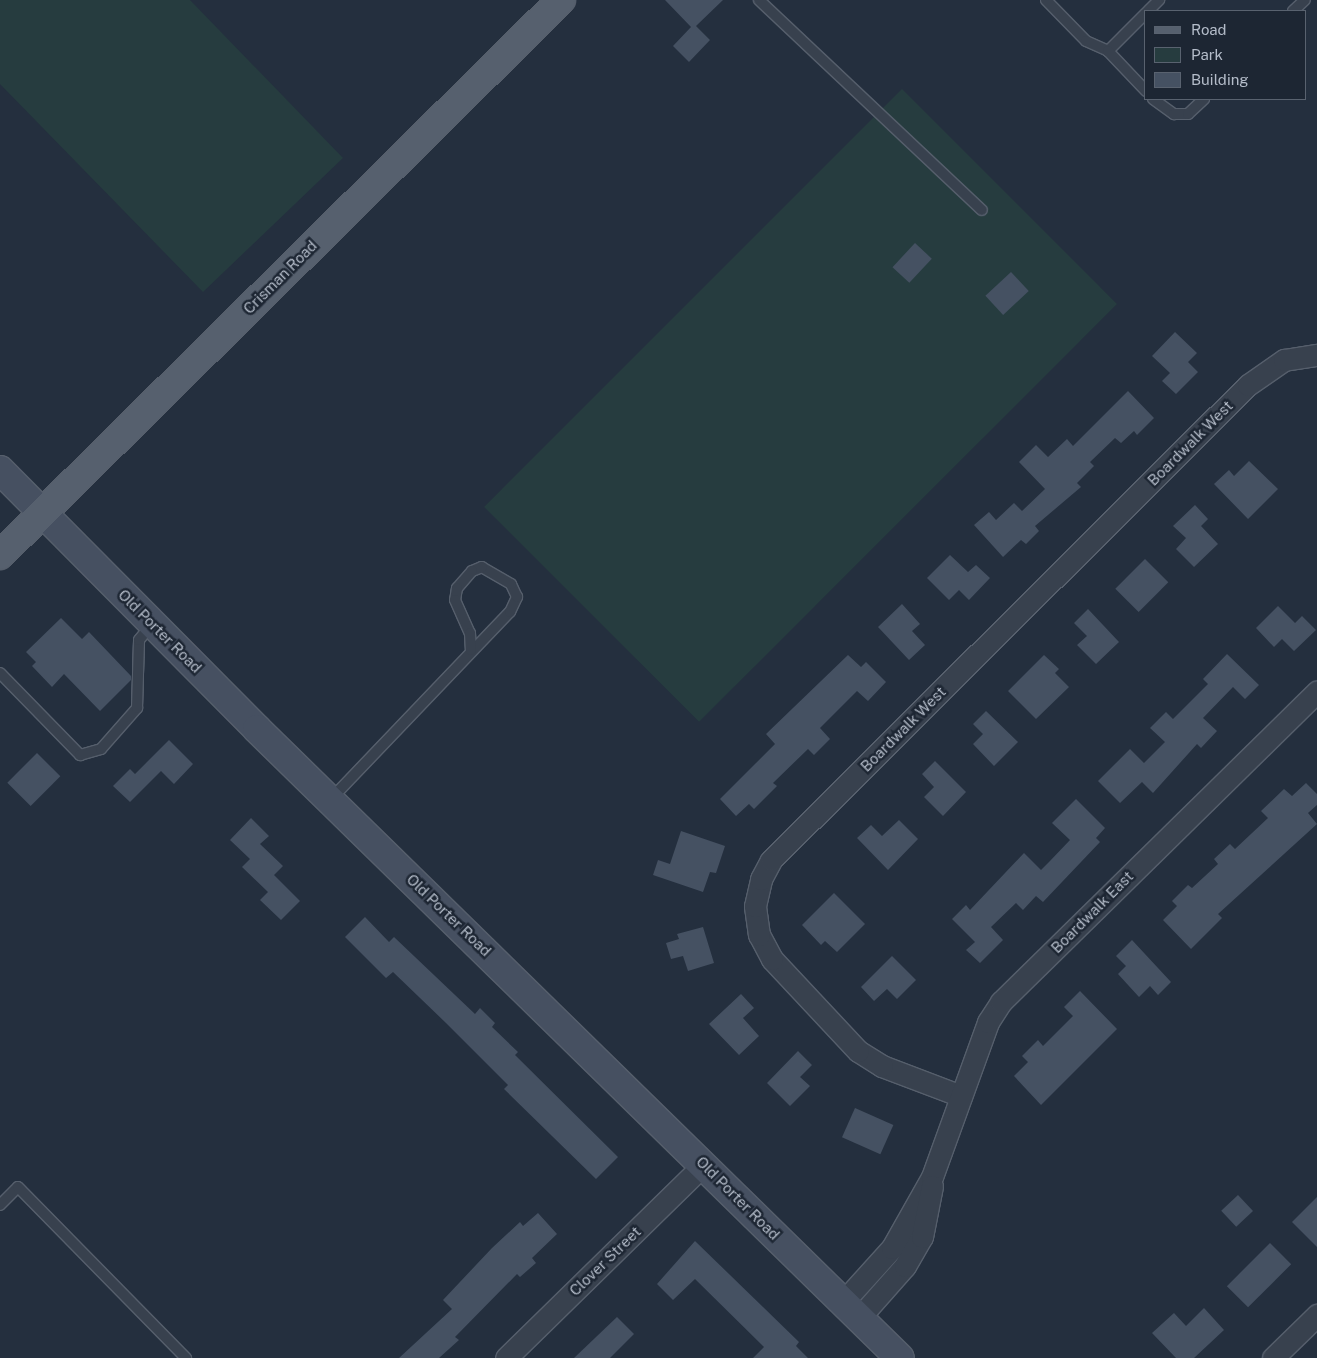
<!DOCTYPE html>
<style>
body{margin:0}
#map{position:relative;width:1317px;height:1358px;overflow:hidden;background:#242f3e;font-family:"Public Sans",sans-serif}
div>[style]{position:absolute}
.green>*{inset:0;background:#263c3f;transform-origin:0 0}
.building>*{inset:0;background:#455162;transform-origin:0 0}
.roads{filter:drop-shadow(1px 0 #565f6c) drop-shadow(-1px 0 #565f6c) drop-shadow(0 1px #565f6c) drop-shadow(0 -1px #565f6c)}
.lane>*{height:10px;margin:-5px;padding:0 5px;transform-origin:5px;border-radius:5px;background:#38414e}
.street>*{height:21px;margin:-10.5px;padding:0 10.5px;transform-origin:10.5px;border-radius:10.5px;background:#38414e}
.secondary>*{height:28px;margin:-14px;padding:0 14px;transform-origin:14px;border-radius:14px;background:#465061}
.primary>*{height:28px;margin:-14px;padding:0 14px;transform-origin:14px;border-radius:14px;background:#56606e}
span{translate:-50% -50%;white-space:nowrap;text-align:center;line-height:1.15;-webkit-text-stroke:5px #1d2633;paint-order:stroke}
.street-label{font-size:15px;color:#b4bcc9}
.legend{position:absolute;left:1144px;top:10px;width:162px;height:90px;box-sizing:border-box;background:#1d2633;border:1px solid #59626f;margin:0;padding:6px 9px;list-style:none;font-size:15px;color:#b4bcc9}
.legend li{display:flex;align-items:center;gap:10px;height:25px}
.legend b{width:25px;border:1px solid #59626f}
</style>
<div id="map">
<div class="green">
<i style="clip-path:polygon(0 0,190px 0,343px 158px,203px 292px,0 84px)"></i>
<i style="left:902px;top:89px;width:304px;height:591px;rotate:45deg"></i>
</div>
<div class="building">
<i style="clip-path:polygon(665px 0,723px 0,696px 26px,710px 40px,689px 62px,673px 46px,691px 27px)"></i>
<i style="left:915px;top:243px;width:23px;height:33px;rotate:43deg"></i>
<i style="left:1011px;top:272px;width:26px;height:35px;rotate:47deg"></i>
<i style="clip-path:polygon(1175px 332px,1197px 353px,1188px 362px,1198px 372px,1176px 394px,1162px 381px,1170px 373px,1152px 356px)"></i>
<i style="clip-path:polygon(1128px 391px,1154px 418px,1137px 435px,1134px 431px,1121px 443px,1115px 438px,1090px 462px,1094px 466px,1077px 483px,1081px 487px,1035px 526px,1039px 531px,1026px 544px,1021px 540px,1003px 557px,974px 525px,989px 512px,996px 520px,1014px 503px,1022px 511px,1045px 489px,1019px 462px,1036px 445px,1048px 457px,1067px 439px,1073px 446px)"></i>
<i style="clip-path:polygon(1249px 461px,1278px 489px,1248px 519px,1214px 484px,1229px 470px,1234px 476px)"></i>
<i style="clip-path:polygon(1195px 505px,1208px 519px,1201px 526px,1218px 544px,1194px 567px,1176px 549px,1186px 538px,1173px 526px)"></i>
<i style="clip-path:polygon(950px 555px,968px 572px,976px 565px,990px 578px,969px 600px,959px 590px,949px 600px,927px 578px)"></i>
<i style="left:1145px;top:559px;width:33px;height:42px;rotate:45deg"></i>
<i style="clip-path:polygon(902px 604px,920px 624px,912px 631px,925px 645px,909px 660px,878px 627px)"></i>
<i style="clip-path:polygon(1278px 606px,1295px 623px,1302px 616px,1316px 630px,1294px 651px,1282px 639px,1274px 647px,1256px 628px)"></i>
<i style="clip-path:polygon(1088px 609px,1119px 642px,1096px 664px,1077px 645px,1087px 636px,1074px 623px)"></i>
<i style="clip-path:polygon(61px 618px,82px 639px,89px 632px,131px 676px,131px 680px,100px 711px,64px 674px,52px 687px,32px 666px,36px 662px,26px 652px)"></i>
<i style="clip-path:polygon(1227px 654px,1259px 685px,1245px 699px,1233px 687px,1203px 718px,1217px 731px,1201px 748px,1197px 744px,1153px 793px,1142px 782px,1120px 803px,1098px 781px,1130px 749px,1144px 763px,1165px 742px,1150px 728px,1166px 712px,1173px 719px,1208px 684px,1203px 679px)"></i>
<i style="clip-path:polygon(848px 655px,861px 667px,866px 662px,886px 682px,868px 701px,857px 691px,820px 728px,830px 739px,814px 755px,808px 749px,773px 783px,777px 786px,754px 809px,749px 804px,736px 816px,720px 799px,775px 744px,766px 734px)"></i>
<i style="clip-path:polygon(1044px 655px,1059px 669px,1055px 673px,1069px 687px,1036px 719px,1008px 691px)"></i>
<i style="clip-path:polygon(986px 711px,1018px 742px,994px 766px,973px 744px,983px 734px,973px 724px)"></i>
<i style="clip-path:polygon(169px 740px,193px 764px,174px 784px,161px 771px,130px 802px,113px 786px,130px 769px,135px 774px)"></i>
<i style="left:37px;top:753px;width:33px;height:42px;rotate:45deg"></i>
<i style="clip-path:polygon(935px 761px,966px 792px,943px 816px,924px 797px,934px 787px,922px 774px)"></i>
<i style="clip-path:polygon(1306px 783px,1317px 794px,1317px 805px,1308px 813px,1317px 824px,1218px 914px,1222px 918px,1191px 949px,1163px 920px,1177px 906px,1172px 901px,1188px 885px,1192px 888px,1218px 864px,1214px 859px,1230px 844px,1235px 849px,1268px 818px,1261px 811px,1284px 789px,1292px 796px)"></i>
<i style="clip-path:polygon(1076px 799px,1105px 828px,1096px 838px,1100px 842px,1043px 902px,1036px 896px,1023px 910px,1016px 903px,991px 927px,1003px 940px,980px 963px,966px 950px,975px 942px,952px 919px,966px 905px,970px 910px,1024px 853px,1041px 870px,1049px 862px,1070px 840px,1052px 823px)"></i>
<i style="clip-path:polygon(251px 818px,269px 836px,260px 844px,283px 866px,274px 875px,300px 901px,281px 920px,260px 900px,268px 892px,242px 867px,250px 859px,230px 840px)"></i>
<i style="clip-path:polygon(899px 820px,918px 839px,888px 870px,857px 838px,871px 825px,882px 836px)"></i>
<i style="clip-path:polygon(681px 831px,725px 846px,716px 873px,710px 872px,703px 892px,653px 875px,658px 860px,670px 864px)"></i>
<i style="clip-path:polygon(834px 893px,865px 924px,837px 952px,825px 941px,821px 945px,802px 925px)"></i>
<i style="clip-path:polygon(365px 917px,389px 942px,394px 937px,475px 1014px,480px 1008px,495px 1023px,492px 1027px,518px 1052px,515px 1055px,618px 1157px,596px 1179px,504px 1089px,508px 1085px,446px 1023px,393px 972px,386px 978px,345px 937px)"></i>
<i style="clip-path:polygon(703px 927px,714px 963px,688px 971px,683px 956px,671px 959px,666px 943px,679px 939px,677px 934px)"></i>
<i style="clip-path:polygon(1132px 940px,1171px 982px,1158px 995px,1150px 986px,1139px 997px,1118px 974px,1126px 966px,1116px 956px)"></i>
<i style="clip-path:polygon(892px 956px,916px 980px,897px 999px,887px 989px,874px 1001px,861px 987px)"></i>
<i style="clip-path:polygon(1080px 991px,1117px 1029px,1041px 1105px,1014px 1076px,1028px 1062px,1022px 1056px,1038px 1040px,1043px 1046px,1073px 1016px,1064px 1007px)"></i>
<i style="clip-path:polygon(741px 994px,754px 1008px,743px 1018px,759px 1036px,739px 1055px,709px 1024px)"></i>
<i style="clip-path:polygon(798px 1051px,812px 1065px,800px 1077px,810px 1086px,790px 1106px,767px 1083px)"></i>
<i style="left:855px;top:1108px;width:42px;height:32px;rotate:24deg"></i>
<i style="left:1238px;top:1195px;width:22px;height:23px;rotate:47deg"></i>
<i style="clip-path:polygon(1317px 1197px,1317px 1247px,1292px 1222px)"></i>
<i style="clip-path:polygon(538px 1213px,557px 1234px,532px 1258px,536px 1263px,520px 1277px,517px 1274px,455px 1337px,459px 1340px,439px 1358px,399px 1358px,452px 1309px,443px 1300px,492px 1248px,520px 1222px,523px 1226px)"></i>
<i style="clip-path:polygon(695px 1241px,799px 1342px,796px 1346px,808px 1358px,753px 1358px,764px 1347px,695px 1279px,673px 1300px,657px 1284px)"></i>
<i style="left:1270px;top:1243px;width:30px;height:61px;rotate:45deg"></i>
<i style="clip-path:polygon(1204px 1308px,1224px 1330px,1194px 1358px,1176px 1358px,1152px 1333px,1174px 1313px,1186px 1326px)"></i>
<i style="clip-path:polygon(617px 1317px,634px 1334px,610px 1358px,574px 1358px)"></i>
</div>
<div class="roads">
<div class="lane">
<i style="left:759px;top:0;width:306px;rotate:43.3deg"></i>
<i style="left:1046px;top:0;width:57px;rotate:45.7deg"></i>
<i style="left:1086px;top:41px;width:24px;rotate:24deg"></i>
<i style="left:1148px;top:11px;width:16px;rotate:-45deg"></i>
<i style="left:1293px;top:11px;width:16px;rotate:-43deg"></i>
<i style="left:1146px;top:13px;width:54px;rotate:135deg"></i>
<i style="left:1108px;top:51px;width:55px;rotate:46.5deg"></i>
<i style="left:1153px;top:99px;width:26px;rotate:36deg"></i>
<i style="left:1174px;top:114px;width:14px"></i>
<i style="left:1188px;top:114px;width:22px;rotate:-43deg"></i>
<i style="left:0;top:673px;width:115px;rotate:45.7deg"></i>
<i style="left:80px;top:755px;width:22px;rotate:-16deg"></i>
<i style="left:101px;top:749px;width:55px;rotate:-48.7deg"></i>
<i style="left:137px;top:708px;width:68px;rotate:-88.3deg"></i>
<i style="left:139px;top:640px;width:21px;rotate:-51deg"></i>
<i style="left:331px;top:799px;width:259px;rotate:-46.3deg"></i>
<i style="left:510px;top:612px;width:17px;rotate:-65deg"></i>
<i style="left:517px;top:597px;width:14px;rotate:-115deg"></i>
<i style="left:511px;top:584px;width:34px;rotate:-150deg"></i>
<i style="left:482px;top:567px;width:11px;rotate:158deg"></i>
<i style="left:472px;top:571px;width:23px;rotate:131deg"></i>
<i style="left:457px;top:588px;width:12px;rotate:99deg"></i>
<i style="left:455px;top:600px;width:36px;rotate:66deg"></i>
<i style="left:470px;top:633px;width:17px;rotate:87deg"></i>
<i style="left:0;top:1205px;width:25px;rotate:-45deg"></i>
<i style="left:18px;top:1187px;width:240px;rotate:45.5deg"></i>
</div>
<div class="street">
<i style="left:961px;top:1096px;width:85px;rotate:-159.2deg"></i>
<i style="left:882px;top:1066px;width:28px;rotate:-148deg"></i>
<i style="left:858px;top:1051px;width:126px;rotate:-133.1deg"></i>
<i style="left:772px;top:959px;width:27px;rotate:-118deg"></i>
<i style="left:759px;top:935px;width:29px;rotate:-98deg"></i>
<i style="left:755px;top:906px;width:28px;rotate:-77deg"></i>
<i style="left:761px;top:879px;width:21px;rotate:-62deg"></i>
<i style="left:771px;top:860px;width:673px;rotate:-44.88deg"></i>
<i style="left:1248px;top:385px;width:44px;rotate:-34.8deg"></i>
<i style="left:1284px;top:360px;width:33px;rotate:-9deg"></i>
<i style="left:843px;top:1302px;width:73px;rotate:-47.8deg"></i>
<i style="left:892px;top:1248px;width:81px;rotate:-60.6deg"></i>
<i style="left:932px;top:1177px;width:165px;rotate:-70.1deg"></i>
<i style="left:988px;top:1022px;width:24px;rotate:-57deg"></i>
<i style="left:1001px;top:1002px;width:443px;rotate:-44.5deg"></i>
<i style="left:859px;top:1318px;width:69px;rotate:-48.5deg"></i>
<i style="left:905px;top:1266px;width:34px;rotate:-60deg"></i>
<i style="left:922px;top:1237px;width:52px;rotate:-78.9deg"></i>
<i style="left:506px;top:1358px;width:277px;rotate:-44.4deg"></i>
<i style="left:1273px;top:1358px;width:62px;rotate:-44.3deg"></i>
</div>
<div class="secondary">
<i style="left:0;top:470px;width:365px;rotate:45.2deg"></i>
<i style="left:257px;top:729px;width:899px;rotate:44.37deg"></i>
</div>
<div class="primary">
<i style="left:0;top:555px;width:789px;rotate:-44.69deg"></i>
</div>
</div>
<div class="street-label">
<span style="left:280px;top:277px;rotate:-45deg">Crisman Road</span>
<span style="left:1190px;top:443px;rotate:-45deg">Boardwalk West</span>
<span style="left:160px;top:631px;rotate:45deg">Old Porter Road</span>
<span style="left:903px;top:729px;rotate:-45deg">Boardwalk West</span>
<span style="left:1092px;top:912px;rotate:-45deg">Boardwalk East</span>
<span style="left:449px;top:915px;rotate:44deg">Old Porter Road</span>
<span style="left:738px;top:1198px;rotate:45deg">Old Porter Road</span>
<span style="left:605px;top:1261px;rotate:-44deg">Clover Street</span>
</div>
<ul class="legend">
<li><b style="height:6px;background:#56606e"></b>Road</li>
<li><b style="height:14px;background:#263c3f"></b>Park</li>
<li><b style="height:14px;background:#455162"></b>Building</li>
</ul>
</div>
